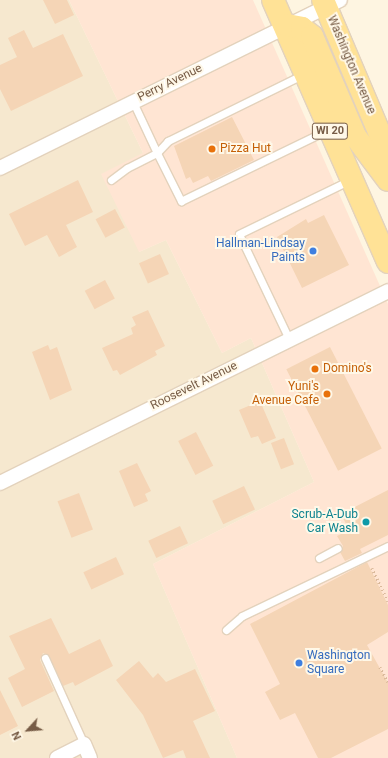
<!DOCTYPE html>
<style>
body{margin:0}
#map{position:relative;width:388px;height:758px;overflow:hidden;background:#fef5e1;font-family:Roboto,sans-serif}
div>[style]{position:absolute}
.residential>*{inset:0;background:#f6e8cf}
.commercial>*{inset:0;background:#ffe5d3}
.building>*{inset:0;background:#f5d5b6;transform-origin:0 0}
.path>*{height:2.5px;margin-top:-1.25px;transform-origin:0;background:repeating-linear-gradient(90deg,#dab99a 0 1px,transparent 0 4px)}
.roads{filter:drop-shadow(1px 0 #e3d2bc) drop-shadow(-1px 0 #e3d2bc) drop-shadow(0 1px #e3d2bc) drop-shadow(0 -1px #e3d2bc)}
.service>*{height:7px;margin:-3.5px;padding:0 3.5px;transform-origin:3.5px;border-radius:3.5px;background:#fff}
.minor>*{height:14px;margin:-7px;padding:0 7px;transform-origin:7px;border-radius:7px;background:#fff}
.primary>*{height:22px;margin:-11px;padding:0 11px;transform-origin:11px;border-radius:11px;background:#ffe296}
.dots>*{width:11px;height:11px;translate:-50% -50%;box-sizing:border-box;border:2px solid #fff8e8;border-radius:50%}
span{translate:-50% -50%;white-space:nowrap;text-align:center;line-height:1.15;-webkit-text-stroke:4px #fff8e8;paint-order:stroke}
.shield-label span{padding:1px 3px;background:#fff8e8;border:1px solid;border-radius:3px;-webkit-text-stroke-width:0}
.shield-label{font-size:11px;color:#775c46;font-weight:700}
.street-label{font-size:12px;color:#775c46}
.food-label{font-size:12px;color:#c56008}
.left{translate:0 -50%;text-align:left}
.right{translate:-100% -50%;text-align:right}
.shop-label{font-size:12px;color:#366cbe}
.culture-label{font-size:12px;color:#0d838f}
.north{position:absolute;left:8px;top:710px;width:40px;height:40px;-webkit-text-stroke:3px #fff8e8;paint-order:stroke;rotate:244deg;font-size:11px;font-weight:700;line-height:16px;text-align:center;color:#775c46}
.north::after{content:'';display:block;margin:auto;width:14px;height:18px;background:#775c46;clip-path:polygon(50% 0,100% 100%,50% 72%,0 100%)}
</style>
<div id="map">
<div class="residential">
<i style="clip-path:polygon(0 0,69px 0,143px 153px,139px 252px,166px 240px,222px 353px,251px 338px,314px 482px,153px 564px,237px 758px,0 758px)"></i>
</div>
<div class="commercial">
<i style="clip-path:polygon(69px 0,253px 0,388px 304px,388px 758px,237px 758px,153px 564px,314px 482px,251px 338px,222px 353px,166px 240px,139px 252px,101px 174px,143px 153px)"></i>
</div>
<div class="building">
<i style="clip-path:polygon(43px 0,67px 0,74px 15px,55px 24px)"></i>
<i style="clip-path:polygon(24px 30px,33px 48px,63px 34px,83px 76px,11px 111px,0 89px,0 65px,17px 57px,8px 38px)"></i>
<i style="clip-path:polygon(232px 117px,254px 160px,211px 181px,208px 176px,193px 183px,190px 177px,186px 179px,174px 146px)"></i>
<i style="clip-path:polygon(78px 180px,93px 212px,66px 225px,77px 247px,59px 257px,47px 235px,25px 246px,9px 214px)"></i>
<i style="left:115px;top:209px;width:21px;height:22px;rotate:62deg"></i>
<i style="clip-path:polygon(324px 215px,349px 265px,302px 288px,277px 237px,306px 219px,308px 223px)"></i>
<i style="left:160px;top:254px;width:22px;height:23px;rotate:66deg"></i>
<i style="left:105px;top:280px;width:21px;height:23px;rotate:62deg"></i>
<i style="clip-path:polygon(148px 310px,165px 346px,155px 351px,157px 355px,120px 375px,117px 370px,113px 371px,102px 348px,133px 334px,131px 328px,136px 325px,132px 317px)"></i>
<i style="clip-path:polygon(48px 345px,50px 350px,57px 347px,72px 390px,50px 400px,32px 352px)"></i>
<i style="left:330px;top:347px;width:114px;height:49px;rotate:63deg"></i>
<i style="clip-path:polygon(260px 401px,276px 438px,262px 444px,258px 436px,251px 438px,239px 410px)"></i>
<i style="left:196px;top:432px;width:38px;height:20px;rotate:63deg"></i>
<i style="left:284px;top:438px;width:28px;height:14px;rotate:69deg"></i>
<i style="clip-path:polygon(137px 463px,151px 491px,145px 494px,148px 501px,134px 507px,119px 471px)"></i>
<i style="left:244px;top:486px;width:26px;height:35px;rotate:65deg"></i>
<i style="clip-path:polygon(388px 490px,388px 535px,360px 549px,362px 553px,345px 561px,340px 552px,343px 546px,337px 536px,349px 530px,341px 514px)"></i>
<i style="left:79px;top:493px;width:39px;height:23px;rotate:69deg"></i>
<i style="left:180px;top:526px;width:19px;height:35px;rotate:65deg"></i>
<i style="left:116px;top:557px;width:19px;height:36px;rotate:65deg"></i>
<i style="clip-path:polygon(367px 562px,388px 605px,388px 632px,367px 645px,388px 683px,388px 729px,331px 758px,318px 758px,295px 713px,280px 720px,265px 692px,280px 684px,250px 624px)"></i>
<i style="clip-path:polygon(51px 618px,69px 654px,100px 639px,113px 666px,75px 686px,73px 682px,63px 686px,49px 656px,43px 653px,40px 660px,54px 691px,22px 707px,8px 678px,25px 669px,9px 636px)"></i>
<i style="clip-path:polygon(139px 661px,153px 678px,158px 673px,166px 682px,195px 669px,215px 711px,193px 721px,210px 758px,186px 758px,183px 750px,163px 758px,143px 715px,116px 680px)"></i>
<i style="clip-path:polygon(0 690px,18px 726px,0 735px)"></i>
</div>
<div class="path">
<i style="left:372px;top:568px;width:37px;rotate:64deg"></i>
<i style="left:380px;top:667px;width:17px;rotate:62deg"></i>
</div>
<div class="roads">
<div class="service">
<i style="left:304px;top:74px;width:152px;rotate:153.8deg"></i>
<i style="left:168px;top:141px;width:16px;rotate:133deg"></i>
<i style="left:157px;top:153px;width:54px;rotate:63.4deg"></i>
<i style="left:181px;top:201px;width:162px;rotate:-25.9deg"></i>
<i style="left:111px;top:180px;width:20px;rotate:-37deg"></i>
<i style="left:127px;top:168px;width:34px;rotate:-27deg"></i>
<i style="left:157px;top:153px;width:56px;rotate:-115.2deg"></i>
<i style="left:289px;top:339px;width:116px;rotate:-115.5deg"></i>
<i style="left:239px;top:234px;width:123px;rotate:-25.9deg"></i>
<i style="left:319px;top:558px;width:21px;rotate:-28deg"></i>
<i style="left:226px;top:630px;width:21px;rotate:-41deg"></i>
<i style="left:242px;top:616px;width:162px;rotate:-25.6deg"></i>
<i style="left:45px;top:658px;width:94px;rotate:65.6deg"></i>
</div>
<div class="minor">
<i style="left:0;top:168px;width:379px;rotate:-26.3deg"></i>
<i style="left:0;top:483px;width:433px;rotate:-26.3deg"></i>
<i style="left:57px;top:758px;width:30px;rotate:-27deg"></i>
<i style="left:84px;top:744px;width:15px;rotate:67deg"></i>
</div>
<div class="primary">
<i style="left:273px;top:0;width:286px;rotate:66.3deg"></i>
<i style="left:323px;top:0;width:166px;rotate:67deg"></i>
<i style="left:287px;top:25px;width:15px;rotate:11deg"></i>
<i style="left:302px;top:28px;width:13px;rotate:39deg"></i>
<i style="left:312px;top:36px;width:109px;rotate:66.7deg"></i>
<i style="left:355px;top:136px;width:55px;rotate:53.1deg"></i>
</div>
</div>
<div class="dots">
<i style="left:212px;top:149px;background:#e8710a"></i>
<i style="left:313px;top:251px;background:#3f7fe0"></i>
<i style="left:315px;top:369px;background:#e8710a"></i>
<i style="left:327px;top:394px;background:#e8710a"></i>
<i style="left:366px;top:522px;background:#0f9aa8"></i>
<i style="left:299px;top:663px;background:#3f7fe0"></i>
</div>
<div class="shield-label">
<span style="left:330px;top:131px">WI 20</span>
</div>
<div class="street-label">
<span style="left:351px;top:65px;rotate:67deg">Washington Avenue</span>
<span style="left:170px;top:83px;rotate:-26deg">Perry Avenue</span>
<span style="left:194px;top:386px;rotate:-26deg">Roosevelt Avenue</span>
</div>
<div class="food-label">
<span class="left" style="left:220px;top:149px">Pizza Hut</span>
<span class="left" style="left:323px;top:369px">Domino's</span>
<span class="right" style="left:319px;top:394px">Yuni's<br>Avenue Cafe</span>
</div>
<div class="shop-label">
<span class="right" style="left:305px;top:251px">Hallman-Lindsay<br>Paints</span>
<span class="left" style="left:307px;top:663px">Washington<br>Square</span>
</div>
<div class="culture-label">
<span class="right" style="left:358px;top:522px">Scrub-A-Dub<br>Car Wash</span>
</div>
<div class="north">N</div>
</div>
